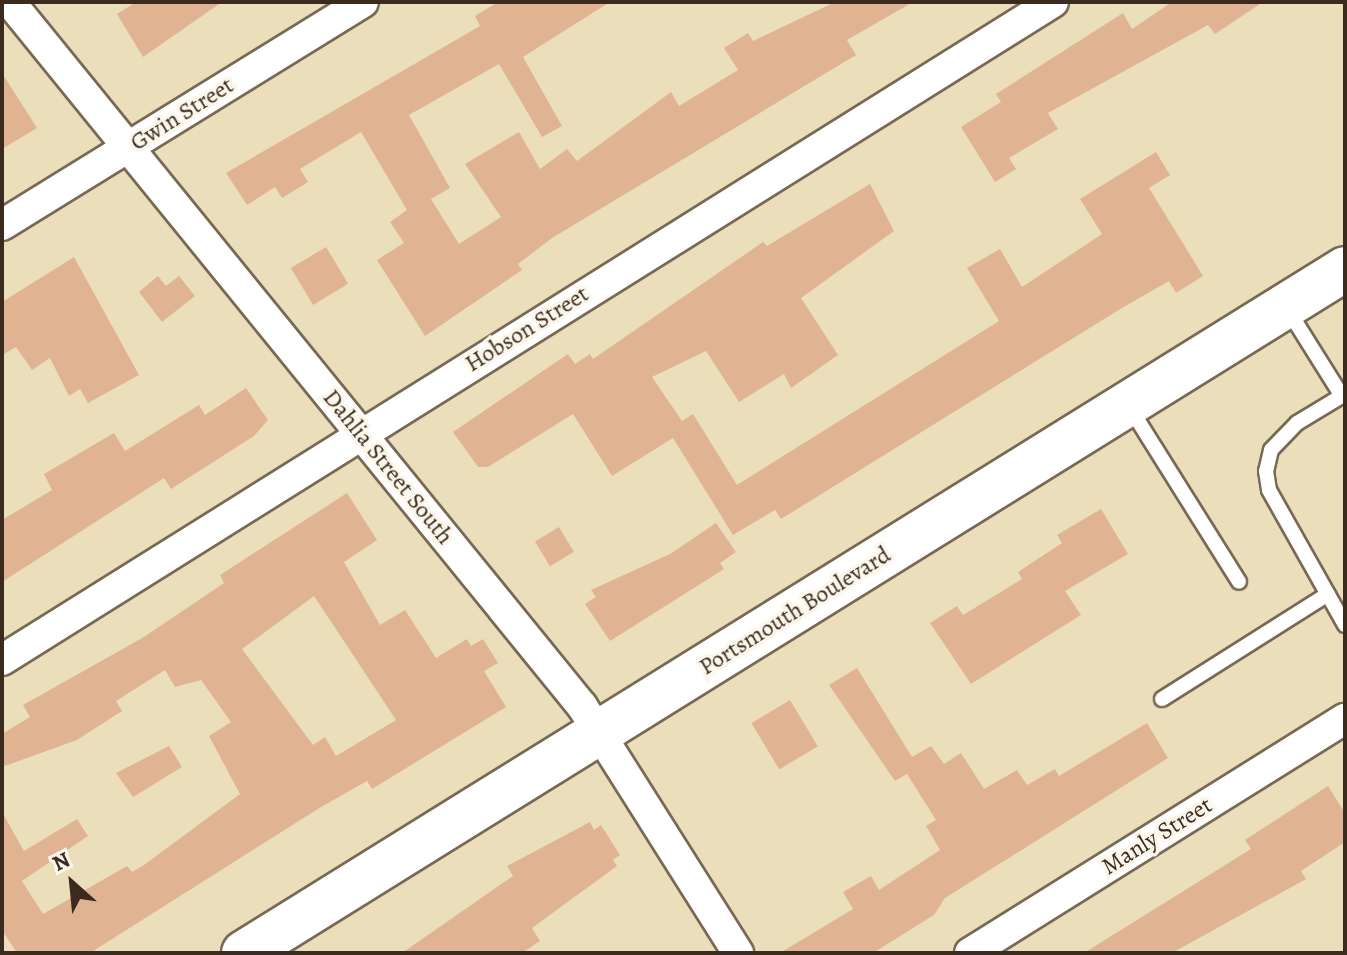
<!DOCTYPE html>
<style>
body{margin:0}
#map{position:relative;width:1347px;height:955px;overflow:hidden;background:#eadfba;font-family:Alegreya,serif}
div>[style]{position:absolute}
.building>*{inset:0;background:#e0b493;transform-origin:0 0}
.roads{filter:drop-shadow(2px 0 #786955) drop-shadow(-2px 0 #786955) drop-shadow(0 2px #786955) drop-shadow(0 -2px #786955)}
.service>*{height:14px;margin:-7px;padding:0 7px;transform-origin:7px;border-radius:7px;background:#fff}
.minor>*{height:30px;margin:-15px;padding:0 15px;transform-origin:15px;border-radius:15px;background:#fff}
.primary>*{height:44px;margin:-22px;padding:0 22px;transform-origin:22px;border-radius:22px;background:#fff}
span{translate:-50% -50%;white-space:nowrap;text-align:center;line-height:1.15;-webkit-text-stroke:7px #fbf7ec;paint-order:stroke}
.street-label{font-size:24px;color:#3b2a1e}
.frame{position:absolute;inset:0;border:4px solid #3b2a1e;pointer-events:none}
.north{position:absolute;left:32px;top:843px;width:80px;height:80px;-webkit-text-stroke:6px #fbf7ec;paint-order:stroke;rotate:333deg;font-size:22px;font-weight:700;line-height:32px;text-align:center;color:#3b2a1e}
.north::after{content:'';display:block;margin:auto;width:28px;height:36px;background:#3b2a1e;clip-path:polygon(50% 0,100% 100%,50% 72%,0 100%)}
</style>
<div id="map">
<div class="building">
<i style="clip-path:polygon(136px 2px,222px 2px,143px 57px,117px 14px)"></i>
<i style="clip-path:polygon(498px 2px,610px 2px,523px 57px,562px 126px,542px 137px,499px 64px,409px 115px,450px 188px,431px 199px,459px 244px,501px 217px,465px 164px,519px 132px,540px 169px,567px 149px,577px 161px,671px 92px,679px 106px,738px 70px,724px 48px,748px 33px,753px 41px,835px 2px,913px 2px,847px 40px,856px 55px,552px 238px,518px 264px,522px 270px,425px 336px,377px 260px,404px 243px,390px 222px,407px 210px,361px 132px,300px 169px,308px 182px,282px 198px,275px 187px,247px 205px,226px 173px,480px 26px,475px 16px)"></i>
<i style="clip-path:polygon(1172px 2px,1263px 2px,1215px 34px,1208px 25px,1048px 113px,1058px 129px,1009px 158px,1016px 169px,995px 182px,961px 127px,1001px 102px,996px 94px,1123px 13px,1132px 29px)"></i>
<i style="clip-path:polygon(2px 73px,37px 128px,2px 149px)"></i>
<i style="clip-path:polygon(1156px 152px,1170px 175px,1149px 188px,1203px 276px,1176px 293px,1169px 281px,1122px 308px,781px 519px,775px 510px,733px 535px,673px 438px,612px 476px,573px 414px,488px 467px,478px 467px,453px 432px,568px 354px,575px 364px,590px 354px,593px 359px,763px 242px,767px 246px,870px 184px,894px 231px,801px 298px,838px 355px,791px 388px,784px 374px,739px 402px,706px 351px,652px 377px,682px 421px,693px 414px,737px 485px,999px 321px,967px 268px,1000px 249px,1022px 287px,1102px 234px,1080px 199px)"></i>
<i style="left:326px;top:247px;width:43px;height:41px;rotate:59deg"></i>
<i style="clip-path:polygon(74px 257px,139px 375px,88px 403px,80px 389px,69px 396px,50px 358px,32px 370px,16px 347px,2px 355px,2px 302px)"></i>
<i style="clip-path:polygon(158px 276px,166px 286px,179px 276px,195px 296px,162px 322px,139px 292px)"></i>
<i style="clip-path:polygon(246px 388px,268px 420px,254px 436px,171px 489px,164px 478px,2px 582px,2px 520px,52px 490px,44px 474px,114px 433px,125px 451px,199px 405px,205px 415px)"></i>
<i style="clip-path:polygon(evenodd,347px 493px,377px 540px,344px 562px,380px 625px,405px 610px,436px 658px,467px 639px,471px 646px,483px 639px,498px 663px,484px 671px,506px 707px,372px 789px,367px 781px,321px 807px,90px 953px,17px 953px,2px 930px,2px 812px,24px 851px,77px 819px,88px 836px,22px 881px,43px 914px,127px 866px,132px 872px,144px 865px,240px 794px,209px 736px,231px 722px,201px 680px,175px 687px,165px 670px,116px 701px,122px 711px,77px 740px,2px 767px,2px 734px,30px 717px,23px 705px,144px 637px,224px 583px,220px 575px,347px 493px,314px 596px,396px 720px,336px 756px,325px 737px,313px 745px,242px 649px,314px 596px)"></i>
<i style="clip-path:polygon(1101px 509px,1128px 554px,1065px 591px,1081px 615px,971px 684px,930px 623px,957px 606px,963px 615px,1022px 579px,1018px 572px,1062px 543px,1057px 535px)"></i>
<i style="clip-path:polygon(716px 523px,736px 552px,720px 563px,724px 569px,610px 641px,585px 604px,596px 597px,591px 590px,670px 554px)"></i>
<i style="left:559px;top:527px;width:29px;height:28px;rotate:59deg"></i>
<i style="clip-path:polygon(857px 668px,912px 757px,931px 746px,944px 764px,961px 753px,984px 789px,1017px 770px,1027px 785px,1055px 769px,1059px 776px,1147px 723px,1168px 758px,945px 898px,934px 915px,873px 953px,780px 953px,853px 909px,843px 892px,871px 876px,879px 890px,940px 850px,926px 826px,936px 820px,907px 774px,895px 781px,829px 685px)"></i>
<i style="left:790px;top:700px;width:54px;height:45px;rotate:59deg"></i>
<i style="clip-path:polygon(169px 746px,182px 767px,133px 797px,116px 773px)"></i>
<i style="clip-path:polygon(1328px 786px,1345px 813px,1345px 842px,1301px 871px,1306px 879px,1172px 953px,1084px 953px,1251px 849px,1245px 840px)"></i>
<i style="clip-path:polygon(590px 822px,594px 830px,601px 825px,620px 855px,613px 860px,617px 866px,532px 928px,540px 941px,522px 953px,402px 953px,513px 876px,507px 866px)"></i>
</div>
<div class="roads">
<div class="service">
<i style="left:1288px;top:310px;width:102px;rotate:57.9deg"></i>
<i style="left:1345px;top:394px;width:56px;rotate:148.9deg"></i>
<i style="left:1297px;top:423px;width:37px;rotate:134deg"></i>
<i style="left:1271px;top:450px;width:22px;rotate:103deg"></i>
<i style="left:1266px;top:471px;width:19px;rotate:81deg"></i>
<i style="left:1269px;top:490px;width:155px;rotate:60.6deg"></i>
<i style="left:1130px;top:408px;width:205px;rotate:57.9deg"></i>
<i style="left:1162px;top:699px;width:196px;rotate:-32.3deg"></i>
</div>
<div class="minor">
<i style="left:10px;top:2px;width:907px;rotate:50.91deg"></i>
<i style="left:582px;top:706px;width:292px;rotate:57.7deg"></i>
<i style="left:2px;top:225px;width:424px;rotate:-31.7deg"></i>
<i style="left:2px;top:660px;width:1240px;rotate:-32.05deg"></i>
<i style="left:970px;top:953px;width:442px;rotate:-32deg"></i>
</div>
<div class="primary">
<i style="left:244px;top:953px;width:1296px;rotate:-31.85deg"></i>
</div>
</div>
<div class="street-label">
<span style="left:182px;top:114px;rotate:-32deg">Gwin Street</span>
<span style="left:527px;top:329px;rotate:-32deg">Hobson Street</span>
<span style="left:388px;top:467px;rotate:51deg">Dahlia Street South</span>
<span style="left:795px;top:611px;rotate:-32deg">Portsmouth Boulevard</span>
<span style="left:1157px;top:836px;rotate:-32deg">Manly Street</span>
</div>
<div class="frame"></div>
<div class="north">N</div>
</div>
